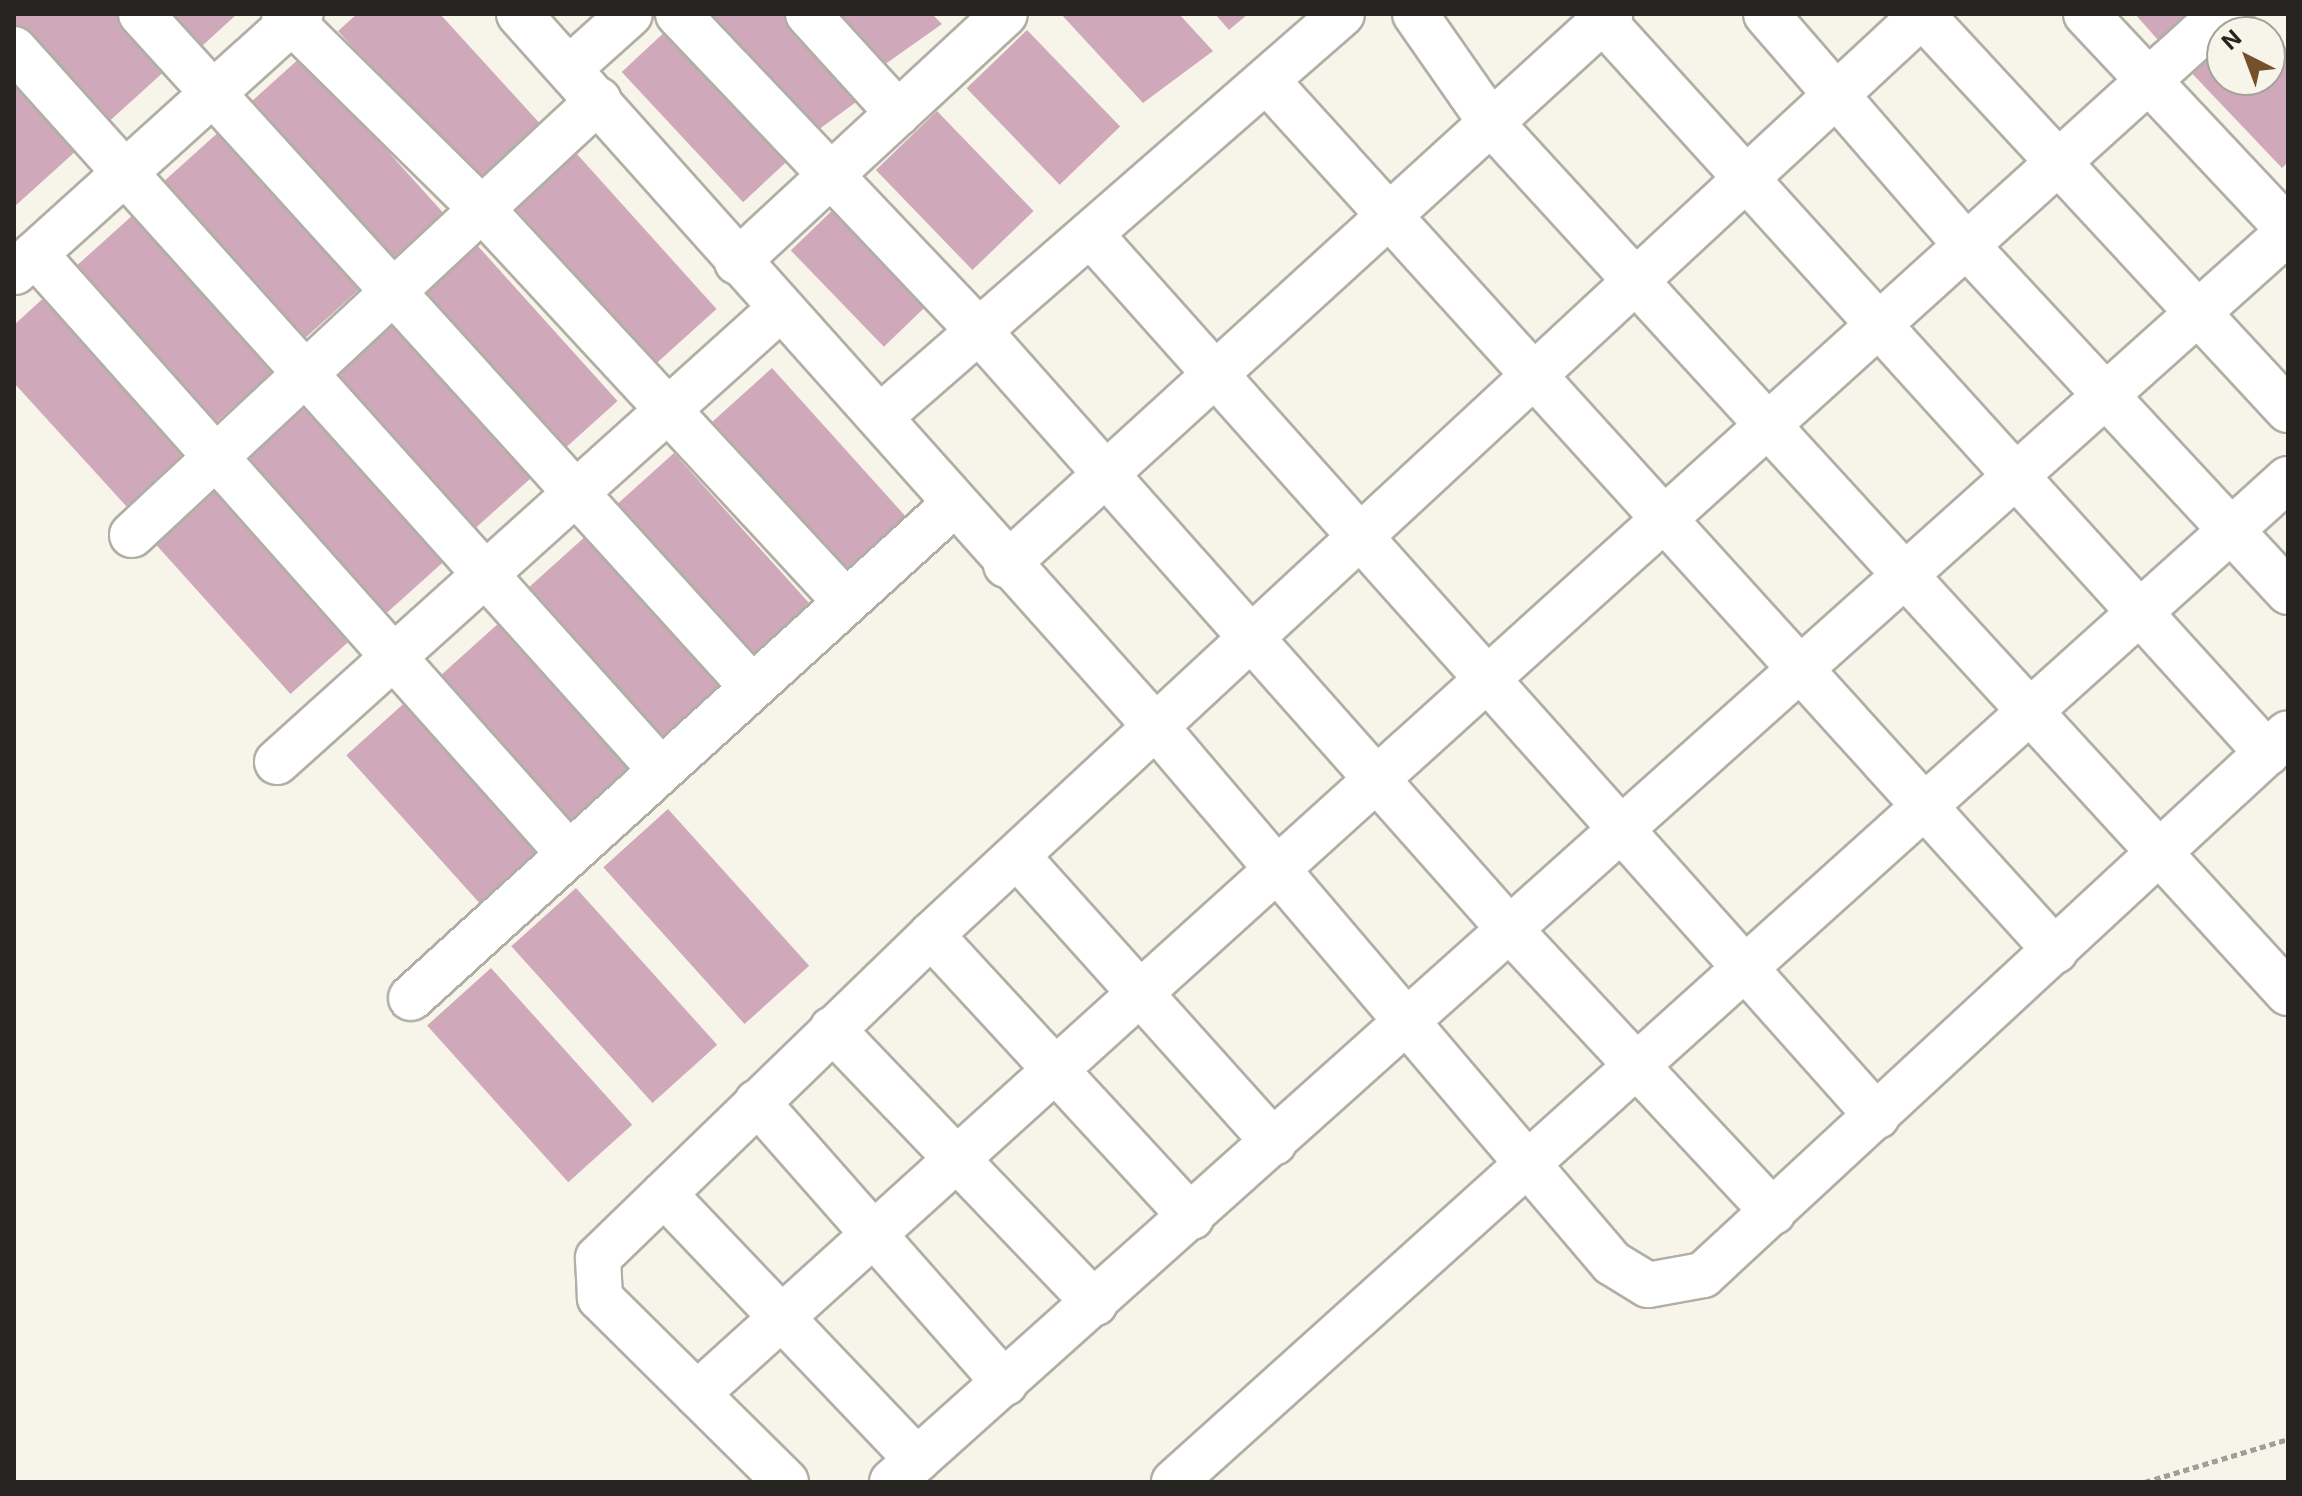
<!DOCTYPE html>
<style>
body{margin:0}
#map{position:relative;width:2302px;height:1496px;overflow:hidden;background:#f7f4ea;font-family:Inter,sans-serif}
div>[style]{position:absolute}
.building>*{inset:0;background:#cfa9b9;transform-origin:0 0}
.path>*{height:5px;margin-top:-2.5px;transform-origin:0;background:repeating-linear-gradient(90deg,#a09e97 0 6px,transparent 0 10px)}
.roads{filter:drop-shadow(2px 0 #b1afa5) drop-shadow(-2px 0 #b1afa5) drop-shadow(0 2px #b1afa5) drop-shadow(0 -2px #b1afa5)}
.minor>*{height:44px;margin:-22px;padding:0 22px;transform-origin:22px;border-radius:22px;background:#fff}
span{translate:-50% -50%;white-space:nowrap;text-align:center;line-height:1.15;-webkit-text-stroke:7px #f7f4ea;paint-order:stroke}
.frame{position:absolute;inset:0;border:16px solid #252420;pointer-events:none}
.north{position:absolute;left:2206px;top:16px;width:80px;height:80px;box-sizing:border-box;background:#f7f4ea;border:2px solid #a3a199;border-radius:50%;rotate:318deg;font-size:22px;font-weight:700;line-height:32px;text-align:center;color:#252420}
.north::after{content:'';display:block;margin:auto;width:28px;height:36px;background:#75512b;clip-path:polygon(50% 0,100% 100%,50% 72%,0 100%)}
</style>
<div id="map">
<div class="building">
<i style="clip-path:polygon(14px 14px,119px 14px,168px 68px,104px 126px,14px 27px)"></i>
<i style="clip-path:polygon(151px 14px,237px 14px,190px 57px)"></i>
<i style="clip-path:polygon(357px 14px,440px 14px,544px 128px,480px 187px,338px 31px)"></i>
<i style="clip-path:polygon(699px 14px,791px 14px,867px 94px,814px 133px)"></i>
<i style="clip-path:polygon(838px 14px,932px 14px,942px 24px,884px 65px)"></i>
<i style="clip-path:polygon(1061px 14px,1179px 14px,1213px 51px,1143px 103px)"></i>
<i style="clip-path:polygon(1215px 14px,1248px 14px,1229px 30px)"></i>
<i style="clip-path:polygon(2135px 14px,2205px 14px,2166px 49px)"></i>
<i style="clip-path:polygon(2243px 14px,2253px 14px,2288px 50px,2288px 162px,2282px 168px,2184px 65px,2222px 32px,2222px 80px,2270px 80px,2270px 32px,2222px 32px)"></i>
<i style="left:670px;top:27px;width:178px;height:66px;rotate:47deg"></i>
<i style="left:1027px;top:30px;width:134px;height:84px;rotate:46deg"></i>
<i style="left:302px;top:56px;width:211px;height:86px;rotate:48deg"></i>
<i style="clip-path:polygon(14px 82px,77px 150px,14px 207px)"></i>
<i style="left:937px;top:111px;width:139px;height:85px;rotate:46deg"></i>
<i style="left:222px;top:129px;width:211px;height:87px;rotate:48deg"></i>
<i style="left:576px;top:153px;width:210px;height:88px;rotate:48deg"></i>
<i style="left:844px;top:199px;width:134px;height:74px;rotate:46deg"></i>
<i style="left:134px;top:214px;width:210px;height:86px;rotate:48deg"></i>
<i style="left:477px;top:245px;width:210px;height:87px;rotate:48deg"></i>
<i style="clip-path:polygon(49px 293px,191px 449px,127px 507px,14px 383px,14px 325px)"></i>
<i style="left:389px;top:322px;width:211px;height:87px;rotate:48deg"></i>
<i style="left:772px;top:368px;width:211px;height:87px;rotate:48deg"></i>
<i style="left:305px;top:404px;width:210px;height:86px;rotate:48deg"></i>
<i style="left:674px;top:453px;width:211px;height:87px;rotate:48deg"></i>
<i style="left:214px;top:479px;width:211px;height:87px;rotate:48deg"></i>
<i style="left:587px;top:535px;width:210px;height:86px;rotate:48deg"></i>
<i style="left:500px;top:622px;width:210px;height:86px;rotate:48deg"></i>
<i style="left:411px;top:697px;width:211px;height:87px;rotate:48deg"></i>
<i style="left:668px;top:809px;width:211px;height:87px;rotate:48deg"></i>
<i style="left:576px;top:888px;width:211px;height:87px;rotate:48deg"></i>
<i style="left:491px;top:968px;width:211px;height:86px;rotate:48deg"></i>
</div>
<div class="path">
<i style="left:2145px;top:1482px;width:149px;rotate:-16.7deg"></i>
</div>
<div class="roads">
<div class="minor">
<i style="left:141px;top:14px;width:909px;rotate:47.76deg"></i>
<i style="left:284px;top:14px;width:276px;rotate:44.6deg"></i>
<i style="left:481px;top:208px;width:537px;rotate:47.19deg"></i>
<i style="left:519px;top:14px;width:956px;rotate:48.22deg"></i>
<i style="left:1156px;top:727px;width:704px;rotate:49.61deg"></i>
<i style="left:1612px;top:1263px;width:42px;rotate:31.4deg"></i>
<i style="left:1648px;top:1285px;width:56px;rotate:-10.3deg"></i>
<i style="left:1703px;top:1275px;width:797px;rotate:-42.81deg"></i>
<i style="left:678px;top:14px;width:437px;rotate:46.5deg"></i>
<i style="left:979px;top:331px;width:803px;rotate:48.43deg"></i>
<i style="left:1512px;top:932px;width:383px;rotate:47deg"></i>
<i style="left:808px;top:14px;width:134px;rotate:47.7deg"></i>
<i style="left:1415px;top:14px;width:133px;rotate:55.1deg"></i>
<i style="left:1491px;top:123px;width:1180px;rotate:47.51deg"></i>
<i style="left:1597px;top:14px;width:998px;rotate:47.8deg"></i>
<i style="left:1766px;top:14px;width:304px;rotate:49.1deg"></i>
<i style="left:1965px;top:244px;width:475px;rotate:47.1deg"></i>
<i style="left:1921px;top:14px;width:540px;rotate:47.18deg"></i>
<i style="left:2086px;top:14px;width:295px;rotate:46.8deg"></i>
<i style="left:14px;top:49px;width:969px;rotate:48.1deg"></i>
<i style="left:571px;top:67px;width:79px;rotate:-41.9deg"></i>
<i style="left:1267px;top:81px;width:1174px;rotate:47.8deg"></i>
<i style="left:1091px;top:235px;width:1181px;rotate:48.26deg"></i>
<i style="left:35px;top:254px;width:803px;rotate:48.33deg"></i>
<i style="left:737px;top:262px;width:365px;rotate:-42.8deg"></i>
<i style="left:15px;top:272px;width:385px;rotate:-42.1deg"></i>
<i style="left:880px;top:417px;width:613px;rotate:-41.1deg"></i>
<i style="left:132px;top:535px;width:638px;rotate:-42.97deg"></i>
<i style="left:1006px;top:565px;width:818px;rotate:-42.37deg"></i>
<i style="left:277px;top:762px;width:677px;rotate:-42.01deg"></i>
<i style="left:1017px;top:856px;width:385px;rotate:48.1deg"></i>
<i style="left:931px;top:935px;width:384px;rotate:47.3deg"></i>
<i style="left:411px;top:998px;width:734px;rotate:-42.29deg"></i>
<i style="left:832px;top:1029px;width:380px;rotate:46.2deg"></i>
<i style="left:757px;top:1102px;width:375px;rotate:48.6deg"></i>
<i style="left:664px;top:1194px;width:367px;rotate:46.4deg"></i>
<i style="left:697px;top:1394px;width:2057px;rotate:-42.14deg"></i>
<i style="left:786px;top:1482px;width:262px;rotate:-135.3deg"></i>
<i style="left:600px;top:1298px;width:40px;rotate:-92.9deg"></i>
<i style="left:598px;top:1258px;width:464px;rotate:-44.1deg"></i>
<i style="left:931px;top:935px;width:1354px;rotate:-42.87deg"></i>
<i style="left:892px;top:1482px;width:1874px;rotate:-41.84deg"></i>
<i style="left:1174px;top:1482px;width:1499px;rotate:-42deg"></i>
</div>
</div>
<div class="frame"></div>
<div class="north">N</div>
</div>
